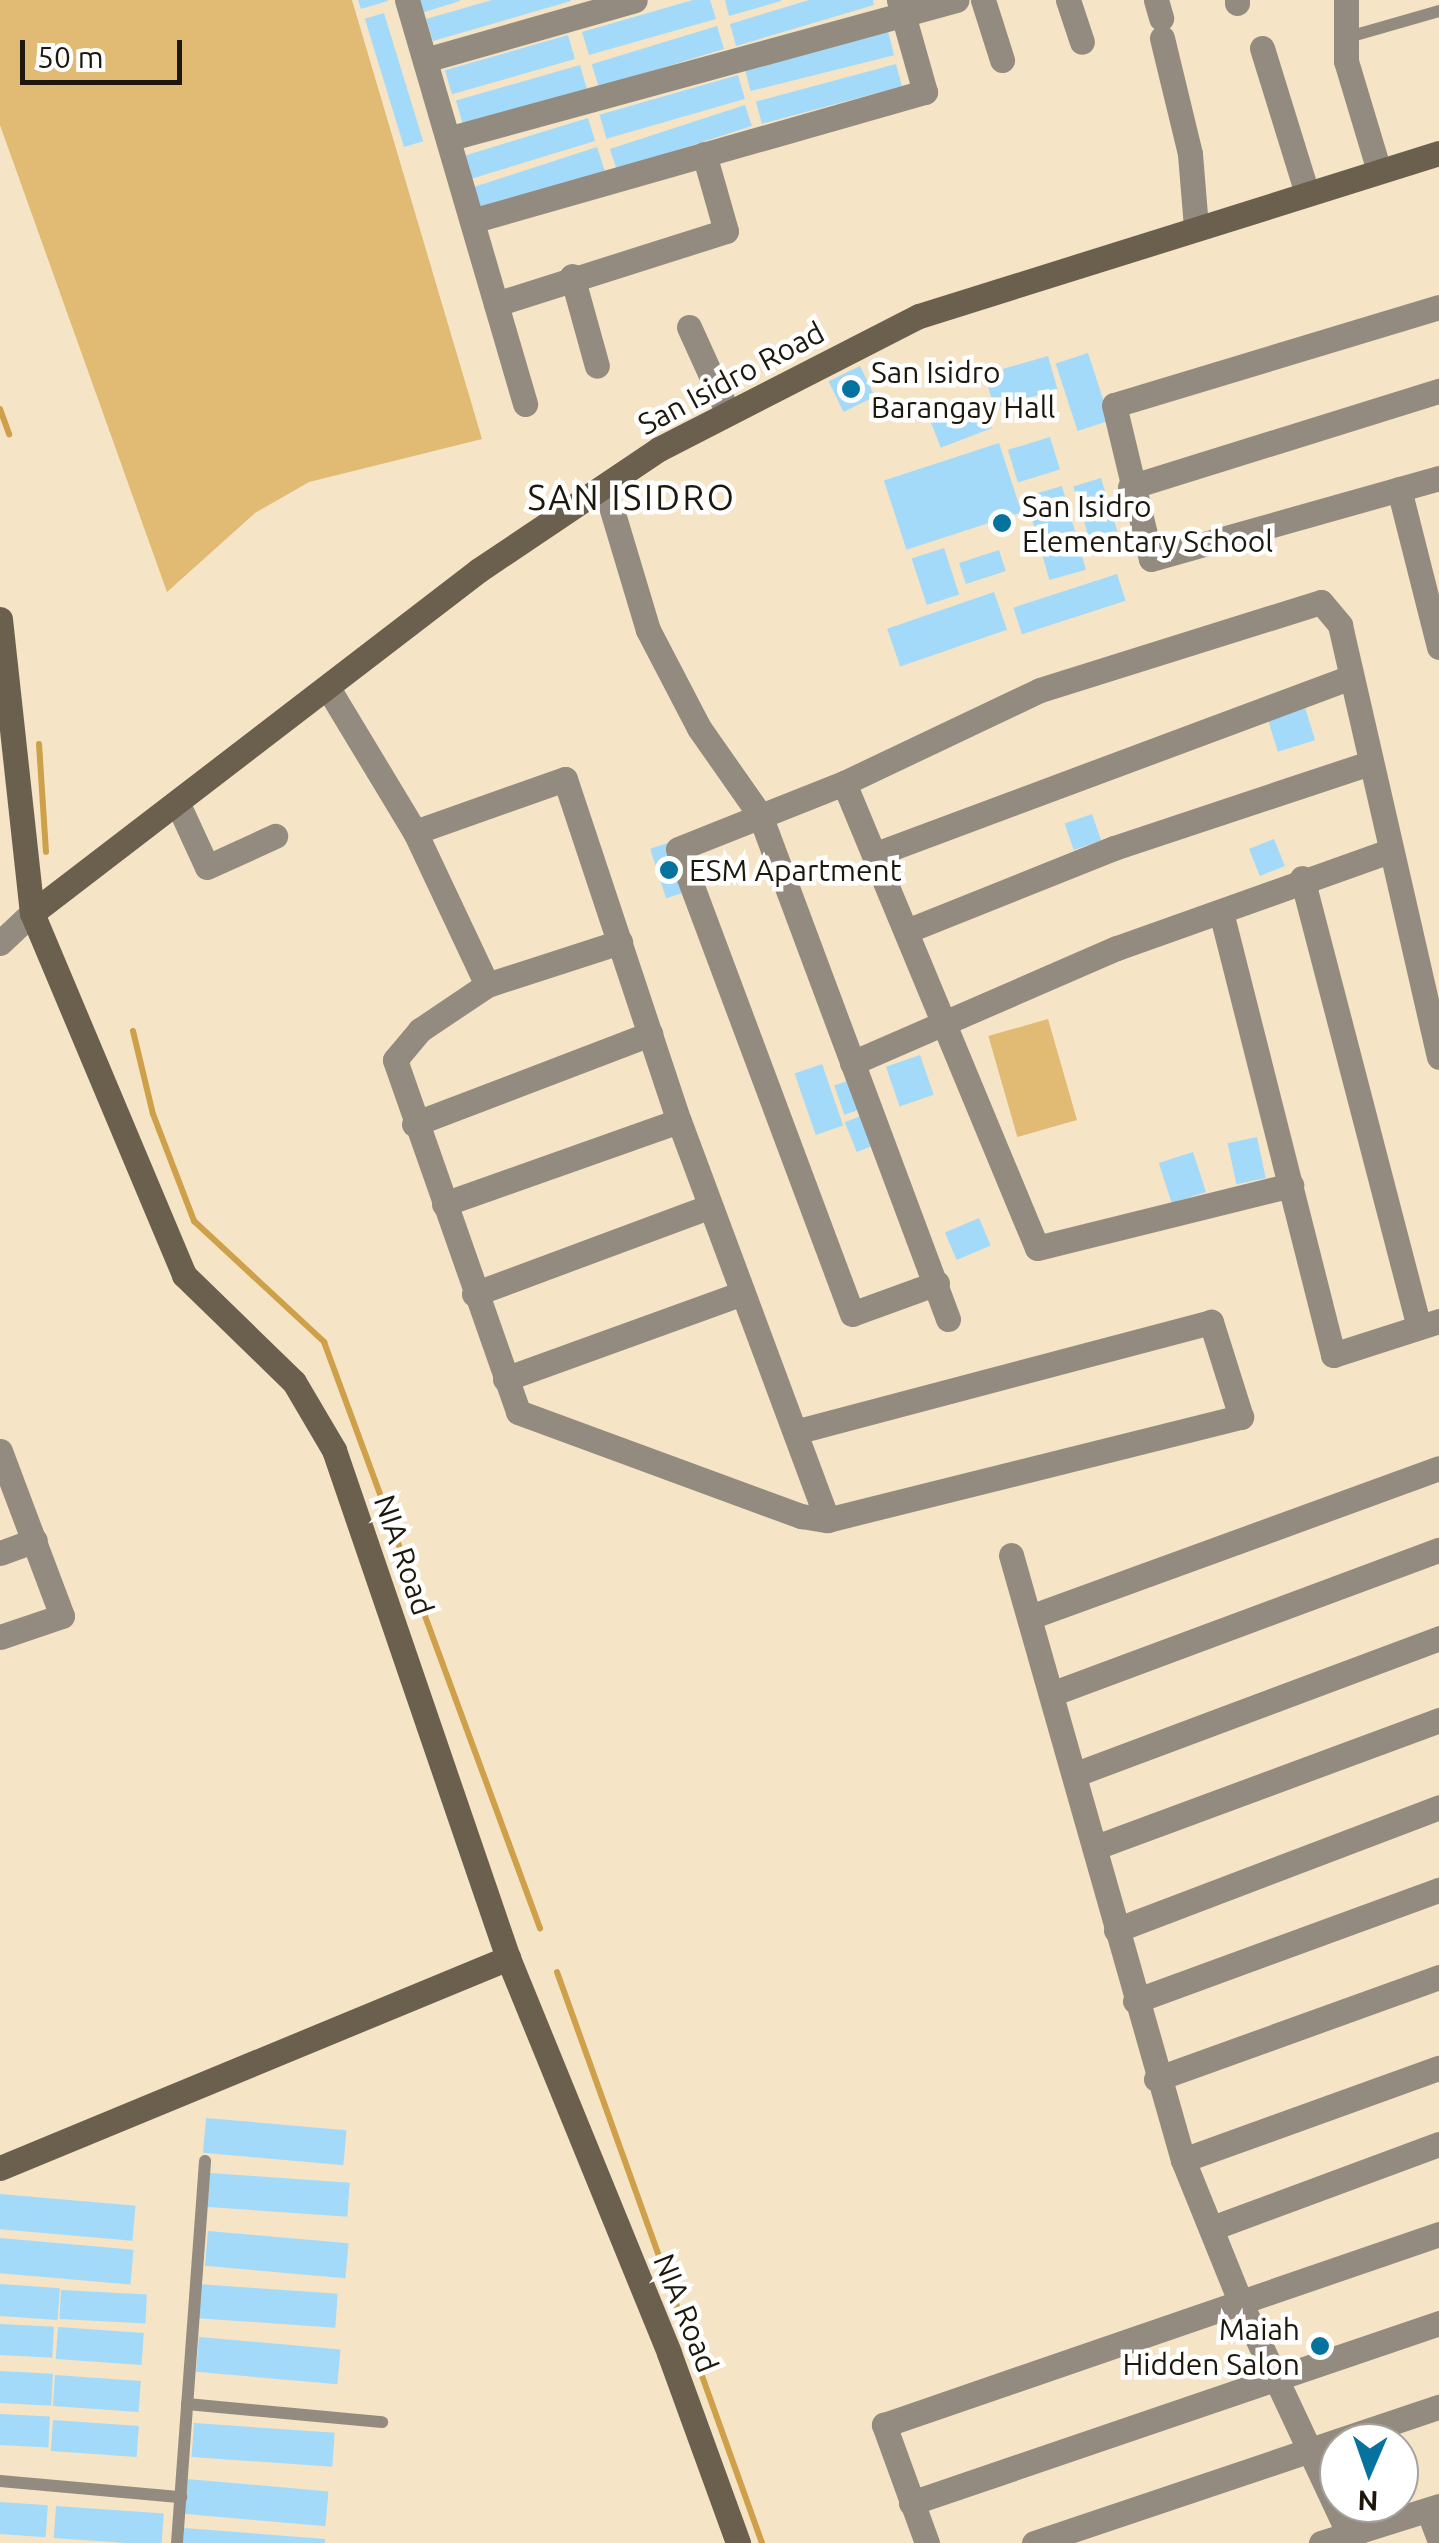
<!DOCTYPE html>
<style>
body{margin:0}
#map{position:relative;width:1439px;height:2543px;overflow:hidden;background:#f5e4c5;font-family:Ubuntu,sans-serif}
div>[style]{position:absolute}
.green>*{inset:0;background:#e1ba73;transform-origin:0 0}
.stream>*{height:6px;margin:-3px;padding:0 3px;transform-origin:3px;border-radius:3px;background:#cda049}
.building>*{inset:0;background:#a4daf9;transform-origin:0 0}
.lane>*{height:12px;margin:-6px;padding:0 6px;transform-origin:6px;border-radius:6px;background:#938b7f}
.street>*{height:25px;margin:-12.5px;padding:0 12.5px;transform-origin:12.5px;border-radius:12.5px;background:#938b7f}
.secondary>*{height:25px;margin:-12.5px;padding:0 12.5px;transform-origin:12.5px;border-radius:12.5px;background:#6b604e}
.dots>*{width:28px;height:28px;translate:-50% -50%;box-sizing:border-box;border:5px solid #fff;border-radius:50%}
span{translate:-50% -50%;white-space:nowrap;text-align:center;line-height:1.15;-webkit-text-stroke:9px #fff;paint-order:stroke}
.poi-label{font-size:30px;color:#1d170c}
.left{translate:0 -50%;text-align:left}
.right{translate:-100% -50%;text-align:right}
.street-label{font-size:30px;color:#1d170c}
.quarter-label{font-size:35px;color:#1d170c;letter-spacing:2.5px}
.north{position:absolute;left:1319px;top:2423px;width:100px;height:100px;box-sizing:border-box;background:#fff;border:2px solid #a5a29e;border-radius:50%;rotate:182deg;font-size:28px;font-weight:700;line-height:40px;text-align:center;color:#1d170c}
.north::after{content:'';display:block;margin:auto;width:35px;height:45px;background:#06739e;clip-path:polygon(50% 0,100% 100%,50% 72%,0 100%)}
.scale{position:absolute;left:20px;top:40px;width:162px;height:45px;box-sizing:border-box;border:5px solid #1d170c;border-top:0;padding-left:12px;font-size:30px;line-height:35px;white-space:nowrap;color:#1d170c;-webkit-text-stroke:8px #fff;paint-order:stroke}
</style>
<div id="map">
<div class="green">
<i style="clip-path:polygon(0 0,352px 0,482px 439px,309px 482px,255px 513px,167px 592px,0 125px)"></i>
<i style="left:1048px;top:1019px;width:105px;height:62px;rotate:74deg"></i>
</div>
<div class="stream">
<i style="left:0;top:409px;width:27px;rotate:70deg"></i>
<i style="left:39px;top:744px;width:108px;rotate:86.3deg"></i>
<i style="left:133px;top:1031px;width:85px;rotate:76.5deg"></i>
<i style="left:153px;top:1114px;width:115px;rotate:69deg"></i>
<i style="left:194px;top:1221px;width:178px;rotate:42.9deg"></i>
<i style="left:324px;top:1342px;width:625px;rotate:69.77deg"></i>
<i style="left:557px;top:1972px;width:607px;rotate:70.25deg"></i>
</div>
<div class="building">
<i style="clip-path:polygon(358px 0,388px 0,388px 1px,361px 9px)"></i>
<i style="clip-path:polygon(417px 0,460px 0,460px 1px,421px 13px)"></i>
<i style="clip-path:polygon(492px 0,571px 0,571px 1px,433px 41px,426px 19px)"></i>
<i style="clip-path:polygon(693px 0,710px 0,716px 19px,589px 55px,582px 32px)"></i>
<i style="clip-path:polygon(725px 0,781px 0,781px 1px,729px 16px)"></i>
<i style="clip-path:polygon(809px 0,873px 0,874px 5px,736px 46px,730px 24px)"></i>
<i style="left:384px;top:13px;width:134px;height:20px;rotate:73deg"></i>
<i style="left:717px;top:26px;width:24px;height:131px;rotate:73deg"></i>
<i style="left:888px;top:31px;width:25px;height:148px;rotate:76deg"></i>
<i style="left:568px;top:35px;width:25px;height:128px;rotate:74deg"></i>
<i style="left:896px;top:64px;width:23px;height:145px;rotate:75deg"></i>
<i style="left:580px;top:65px;width:26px;height:129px;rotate:74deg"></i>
<i style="left:738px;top:75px;width:25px;height:144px;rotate:74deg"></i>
<i style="left:745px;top:105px;width:22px;height:142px;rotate:72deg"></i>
<i style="left:588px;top:118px;width:24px;height:130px;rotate:73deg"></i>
<i style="left:597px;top:147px;width:26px;height:131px;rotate:72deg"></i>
<i style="left:1088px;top:353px;width:71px;height:34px;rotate:72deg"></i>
<i style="left:1048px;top:356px;width:35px;height:66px;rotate:74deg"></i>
<i style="left:860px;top:366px;width:34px;height:35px;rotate:64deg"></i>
<i style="left:981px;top:399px;width:31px;height:55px;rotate:69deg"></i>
<i style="left:1050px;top:437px;width:34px;height:44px;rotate:73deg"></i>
<i style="left:999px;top:443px;width:73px;height:121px;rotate:72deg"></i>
<i style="left:1101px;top:478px;width:73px;height:29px;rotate:73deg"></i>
<i style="left:1062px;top:486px;width:87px;height:38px;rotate:74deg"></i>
<i style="left:944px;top:548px;width:49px;height:34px;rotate:72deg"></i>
<i style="left:999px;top:550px;width:22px;height:42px;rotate:72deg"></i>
<i style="left:1117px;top:574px;width:28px;height:109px;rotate:72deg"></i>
<i style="left:994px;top:592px;width:40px;height:113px;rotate:71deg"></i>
<i style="left:1304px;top:704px;width:38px;height:39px;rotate:73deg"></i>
<i style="left:1092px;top:814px;width:28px;height:29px;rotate:71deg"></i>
<i style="left:1274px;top:839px;width:29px;height:27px;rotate:68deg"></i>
<i style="left:671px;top:842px;width:52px;height:22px;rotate:72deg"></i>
<i style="left:920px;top:1055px;width:42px;height:36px;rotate:71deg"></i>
<i style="left:822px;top:1064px;width:65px;height:29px;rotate:71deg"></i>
<i style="left:856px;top:1078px;width:31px;height:23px;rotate:71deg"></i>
<i style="left:868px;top:1113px;width:32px;height:25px;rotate:68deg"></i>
<i style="left:1257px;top:1137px;width:42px;height:30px;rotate:78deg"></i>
<i style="left:1193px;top:1152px;width:42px;height:36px;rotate:72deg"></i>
<i style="left:979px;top:1218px;width:30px;height:37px;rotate:67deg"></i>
<i style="left:206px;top:2118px;width:141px;height:35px;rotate:5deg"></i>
<i style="left:210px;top:2173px;width:140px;height:34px;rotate:4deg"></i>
<i style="left:0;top:2194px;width:136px;height:35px;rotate:5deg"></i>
<i style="left:208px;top:2231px;width:141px;height:35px;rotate:5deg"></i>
<i style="left:0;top:2238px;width:134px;height:35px;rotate:5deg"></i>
<i style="left:0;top:2284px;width:60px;height:32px;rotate:4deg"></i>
<i style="left:197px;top:2284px;width:141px;height:34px;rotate:4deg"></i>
<i style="left:61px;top:2290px;width:86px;height:29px;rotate:3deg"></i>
<i style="left:0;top:2324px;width:54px;height:31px;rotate:3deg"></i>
<i style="left:58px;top:2327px;width:86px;height:32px;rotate:4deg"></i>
<i style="left:199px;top:2337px;width:142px;height:35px;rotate:5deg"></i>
<i style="left:0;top:2371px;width:53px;height:32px;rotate:3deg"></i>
<i style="left:55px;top:2375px;width:86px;height:31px;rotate:4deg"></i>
<i style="left:0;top:2414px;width:50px;height:31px;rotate:3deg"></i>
<i style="left:53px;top:2420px;width:86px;height:31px;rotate:4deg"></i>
<i style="left:194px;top:2423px;width:141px;height:34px;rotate:4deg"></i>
<i style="left:187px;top:2479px;width:142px;height:35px;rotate:5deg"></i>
<i style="left:0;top:2502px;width:48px;height:32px;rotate:4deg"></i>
<i style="left:56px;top:2506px;width:108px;height:32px;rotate:4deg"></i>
<i style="clip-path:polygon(184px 2528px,325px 2539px,325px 2543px,183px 2543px)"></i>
</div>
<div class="lane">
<i style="left:1345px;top:38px;width:98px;rotate:-16deg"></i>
<i style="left:187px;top:2404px;width:196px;rotate:5.3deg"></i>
<i style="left:0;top:2481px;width:182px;rotate:5.1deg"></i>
<i style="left:177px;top:2543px;width:383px;rotate:-85.8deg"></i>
</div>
<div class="street">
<i style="left:407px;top:0;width:421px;rotate:73.7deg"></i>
<i style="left:983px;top:0;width:63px;rotate:72.4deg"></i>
<i style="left:1068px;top:0;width:44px;rotate:71.6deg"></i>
<i style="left:1156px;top:0;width:19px;rotate:74deg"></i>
<i style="left:1237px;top:0;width:3px;rotate:90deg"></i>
<i style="left:1346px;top:0;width:61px;rotate:90deg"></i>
<i style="left:1346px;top:61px;width:115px;rotate:73.3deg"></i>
<i style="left:1162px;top:38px;width:119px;rotate:76.4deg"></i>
<i style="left:1190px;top:154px;width:73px;rotate:85.3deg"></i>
<i style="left:1262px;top:48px;width:152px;rotate:72.8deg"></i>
<i style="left:425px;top:60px;width:218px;rotate:-15.9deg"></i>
<i style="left:451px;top:138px;width:524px;rotate:-15.28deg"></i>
<i style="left:475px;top:220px;width:468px;rotate:-15.9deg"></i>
<i style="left:925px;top:92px;width:96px;rotate:-105.8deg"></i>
<i style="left:572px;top:276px;width:93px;rotate:74.5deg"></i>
<i style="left:496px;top:304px;width:241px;rotate:-17.6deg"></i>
<i style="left:726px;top:231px;width:80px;rotate:-105.9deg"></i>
<i style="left:1439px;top:307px;width:339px;rotate:163.2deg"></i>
<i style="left:1114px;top:405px;width:158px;rotate:76.5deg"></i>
<i style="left:1151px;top:559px;width:299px;rotate:-15.7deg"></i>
<i style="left:689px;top:327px;width:94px;rotate:65.6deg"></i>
<i style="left:1130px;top:487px;width:324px;rotate:-17.3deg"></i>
<i style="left:1399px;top:489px;width:163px;rotate:75.8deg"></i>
<i style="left:606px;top:490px;width:146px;rotate:73.3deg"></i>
<i style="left:648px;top:630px;width:110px;rotate:62.5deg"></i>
<i style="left:699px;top:728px;width:106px;rotate:55deg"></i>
<i style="left:760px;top:815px;width:538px;rotate:69.54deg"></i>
<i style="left:328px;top:688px;width:168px;rotate:58.9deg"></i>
<i style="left:415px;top:832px;width:169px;rotate:64.8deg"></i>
<i style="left:487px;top:985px;width:81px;rotate:146.1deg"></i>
<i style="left:420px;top:1030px;width:39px;rotate:130deg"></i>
<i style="left:395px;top:1060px;width:373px;rotate:70.7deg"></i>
<i style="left:518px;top:1412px;width:302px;rotate:20.2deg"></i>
<i style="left:801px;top:1516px;width:26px;rotate:9deg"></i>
<i style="left:827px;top:1520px;width:427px;rotate:-14deg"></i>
<i style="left:1241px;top:1417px;width:100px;rotate:-107.5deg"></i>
<i style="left:1211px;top:1322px;width:428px;rotate:165.2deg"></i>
<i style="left:844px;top:783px;width:503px;rotate:67.46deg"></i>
<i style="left:1037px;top:1248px;width:262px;rotate:-13.9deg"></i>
<i style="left:178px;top:804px;width:69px;rotate:65.3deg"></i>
<i style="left:207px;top:867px;width:75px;rotate:-24.5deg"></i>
<i style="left:415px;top:832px;width:159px;rotate:-19.5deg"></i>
<i style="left:565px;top:779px;width:360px;rotate:71.6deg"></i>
<i style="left:679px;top:1121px;width:426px;rotate:69.6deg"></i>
<i style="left:876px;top:854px;width:507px;rotate:-20.44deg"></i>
<i style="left:1302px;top:878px;width:464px;rotate:75.4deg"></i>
<i style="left:1221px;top:912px;width:457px;rotate:75.8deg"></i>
<i style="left:1333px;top:1355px;width:111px;rotate:-17.8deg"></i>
<i style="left:909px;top:930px;width:221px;rotate:-21.8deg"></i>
<i style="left:1114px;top:848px;width:270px;rotate:-18.4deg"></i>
<i style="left:0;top:943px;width:44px;rotate:-43.2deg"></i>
<i style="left:487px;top:985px;width:140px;rotate:-17.9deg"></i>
<i style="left:852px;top:1063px;width:289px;rotate:-23.5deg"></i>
<i style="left:1117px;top:948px;width:290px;rotate:-19.6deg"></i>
<i style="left:414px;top:1124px;width:253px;rotate:-20.9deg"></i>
<i style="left:444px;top:1204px;width:249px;rotate:-19.5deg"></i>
<i style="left:937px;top:1283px;width:90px;rotate:160deg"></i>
<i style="left:852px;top:1314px;width:496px;rotate:-110.5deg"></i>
<i style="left:678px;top:849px;width:179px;rotate:-21.7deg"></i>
<i style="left:844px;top:783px;width:217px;rotate:-25.4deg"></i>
<i style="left:1040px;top:690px;width:294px;rotate:-17.4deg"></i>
<i style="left:1321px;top:602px;width:30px;rotate:50deg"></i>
<i style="left:1340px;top:625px;width:443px;rotate:77.1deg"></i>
<i style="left:474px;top:1294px;width:252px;rotate:-20.4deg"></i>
<i style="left:505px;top:1379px;width:252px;rotate:-19.9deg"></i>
<i style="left:0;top:1451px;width:176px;rotate:69.4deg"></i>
<i style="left:62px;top:1616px;width:65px;rotate:161.3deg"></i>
<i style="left:0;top:1553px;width:37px;rotate:-20deg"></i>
<i style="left:1011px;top:1555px;width:629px;rotate:74.13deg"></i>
<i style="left:1183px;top:2160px;width:157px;rotate:68deg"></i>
<i style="left:1242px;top:2306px;width:262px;rotate:64.9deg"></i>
<i style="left:1030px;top:1617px;width:435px;rotate:-20deg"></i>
<i style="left:1051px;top:1694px;width:414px;rotate:-20.4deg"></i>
<i style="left:1076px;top:1774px;width:388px;rotate:-20.5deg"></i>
<i style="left:1096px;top:1847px;width:366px;rotate:-20.3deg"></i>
<i style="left:1116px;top:1930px;width:346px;rotate:-20.8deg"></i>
<i style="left:1135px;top:2001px;width:324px;rotate:-20.1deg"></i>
<i style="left:1156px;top:2079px;width:301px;rotate:-19.8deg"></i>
<i style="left:1183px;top:2160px;width:272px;rotate:-19.8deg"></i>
<i style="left:1212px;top:2228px;width:242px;rotate:-20.3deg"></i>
<i style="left:911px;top:2503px;width:558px;rotate:-18.82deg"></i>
<i style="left:1428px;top:2510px;width:31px;rotate:69deg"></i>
<i style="left:927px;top:2543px;width:126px;rotate:-110deg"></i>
<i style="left:884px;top:2425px;width:587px;rotate:-18.99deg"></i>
<i style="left:1034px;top:2543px;width:427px;rotate:-18.6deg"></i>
<i style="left:1321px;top:2543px;width:124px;rotate:-17.4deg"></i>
</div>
<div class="secondary">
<i style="left:0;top:619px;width:296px;rotate:83.8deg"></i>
<i style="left:32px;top:913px;width:393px;rotate:67.2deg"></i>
<i style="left:184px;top:1275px;width:153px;rotate:44.2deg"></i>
<i style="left:294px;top:1382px;width:79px;rotate:59.5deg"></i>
<i style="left:334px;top:1450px;width:537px;rotate:71.09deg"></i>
<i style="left:508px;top:1958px;width:427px;rotate:67.8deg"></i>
<i style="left:669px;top:2353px;width:202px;rotate:70deg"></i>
<i style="left:32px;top:913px;width:563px;rotate:-37.5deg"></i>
<i style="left:479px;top:570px;width:217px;rotate:-33.9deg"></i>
<i style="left:659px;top:449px;width:292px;rotate:-27.1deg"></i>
<i style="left:919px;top:316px;width:545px;rotate:-17.4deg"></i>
<i style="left:0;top:2168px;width:550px;rotate:-22.46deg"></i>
</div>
<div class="dots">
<i style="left:851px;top:389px;background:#06739e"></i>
<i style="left:1002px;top:523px;background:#06739e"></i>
<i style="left:669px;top:870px;background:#06739e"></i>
<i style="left:1320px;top:2346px;background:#06739e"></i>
</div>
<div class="poi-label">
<span class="left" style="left:871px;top:389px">San Isidro<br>Barangay Hall</span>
<span class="left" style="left:1022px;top:523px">San Isidro<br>Elementary School</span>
<span class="left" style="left:689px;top:870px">ESM Apartment</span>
<span class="right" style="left:1300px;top:2346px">Maiah<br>Hidden Salon</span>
</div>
<div class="street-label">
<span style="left:731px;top:378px;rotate:-28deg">San Isidro Road</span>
<span style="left:404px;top:1555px;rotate:71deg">NIA Road</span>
<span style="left:686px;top:2313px;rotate:68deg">NIA Road</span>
</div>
<div class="quarter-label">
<span style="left:632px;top:497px">SAN ISIDRO</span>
</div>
<div class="north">N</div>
<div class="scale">50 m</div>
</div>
